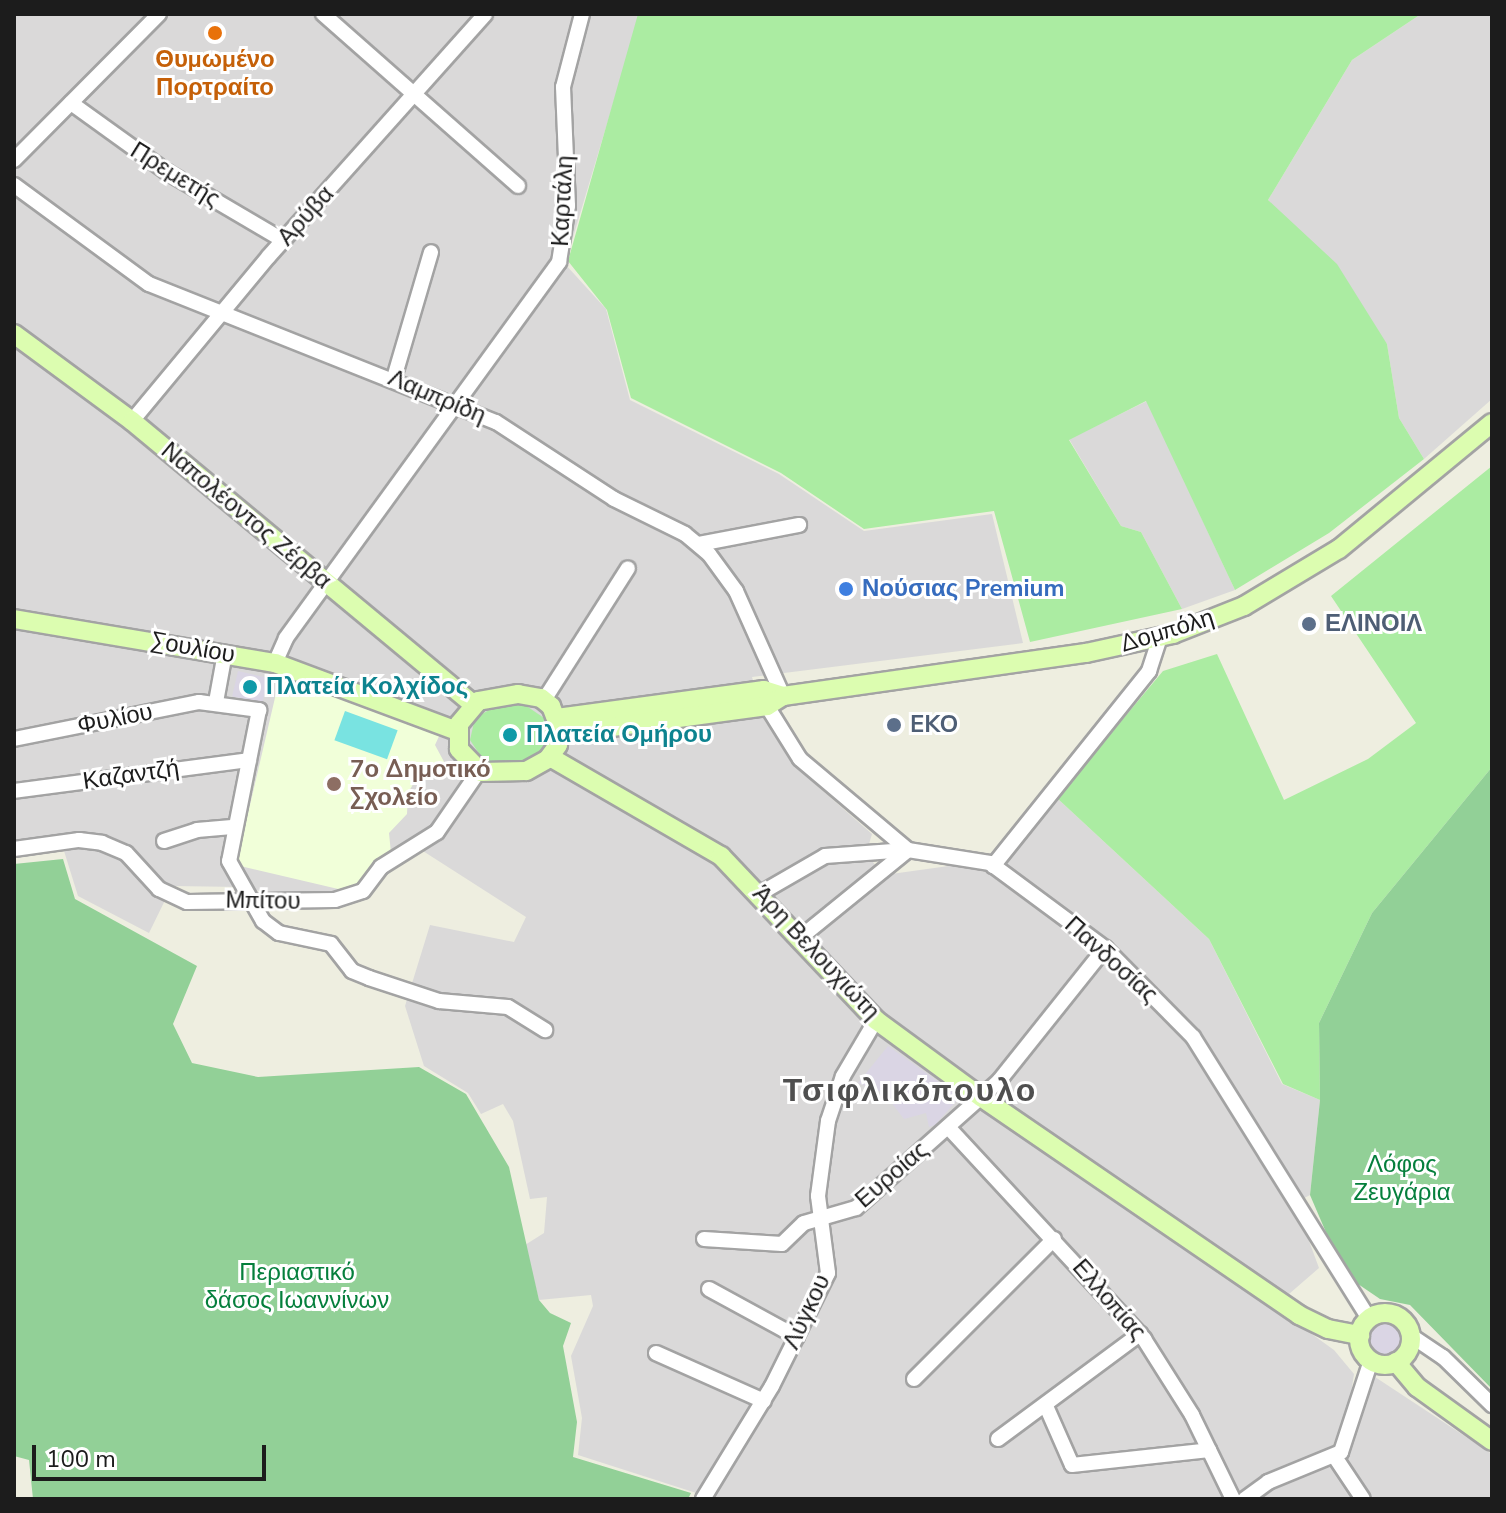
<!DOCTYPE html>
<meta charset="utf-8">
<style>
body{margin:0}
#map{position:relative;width:1506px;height:1513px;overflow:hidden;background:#eeeee0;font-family:"Nunito Sans",sans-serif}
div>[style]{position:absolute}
.residential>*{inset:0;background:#dad9d9}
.education>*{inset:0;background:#f1ffd9}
.grass>*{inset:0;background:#abeca2}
.forest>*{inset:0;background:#92d097}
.pitch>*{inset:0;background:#79e3e1;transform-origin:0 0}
.plaza>*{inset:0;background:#dad5e4;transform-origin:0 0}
.round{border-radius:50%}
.roads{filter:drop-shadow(2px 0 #a3a3a3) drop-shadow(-2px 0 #a3a3a3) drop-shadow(0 2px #a3a3a3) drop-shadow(0 -2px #a3a3a3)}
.street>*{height:14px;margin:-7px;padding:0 7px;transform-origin:7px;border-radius:7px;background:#fff}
.secondary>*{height:18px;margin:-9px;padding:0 9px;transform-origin:9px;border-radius:9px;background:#dcfdb0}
.secondary>.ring{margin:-9px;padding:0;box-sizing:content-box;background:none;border:18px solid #dcfdb0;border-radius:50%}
.dots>*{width:22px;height:22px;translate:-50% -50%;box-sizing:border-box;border:4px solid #fff;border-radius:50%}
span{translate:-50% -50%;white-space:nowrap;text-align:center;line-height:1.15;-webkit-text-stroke:6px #fff;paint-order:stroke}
.food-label{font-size:24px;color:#c56008;font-weight:700}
.street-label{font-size:24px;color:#1c1c1c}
.shop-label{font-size:24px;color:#366cbe;font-weight:700}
.left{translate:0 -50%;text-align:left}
.service-label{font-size:24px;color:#4e5e75;font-weight:700}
.culture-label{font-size:24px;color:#0d838f;font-weight:700}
.education-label{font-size:24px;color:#785e54;font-weight:700}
.park-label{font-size:24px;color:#057f3c}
.district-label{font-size:32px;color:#4f4f4f;font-weight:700;letter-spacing:2px}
.frame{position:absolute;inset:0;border:16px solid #1c1c1c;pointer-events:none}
.scale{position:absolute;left:32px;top:1445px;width:234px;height:36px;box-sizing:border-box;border:4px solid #1c1c1c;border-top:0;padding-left:10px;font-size:24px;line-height:28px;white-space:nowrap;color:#1c1c1c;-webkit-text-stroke:6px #fff;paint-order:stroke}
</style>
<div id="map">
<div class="residential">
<i style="clip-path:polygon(14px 14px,640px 14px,565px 264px,606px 309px,630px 400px,779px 474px,864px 531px,992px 514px,1023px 643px,752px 677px,765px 721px,807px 777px,872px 834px,866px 854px,884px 875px,963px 864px,995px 875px,1057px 798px,1209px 939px,1282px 1084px,1320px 1100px,1310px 1195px,1295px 1203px,1319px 1268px,1274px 1307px,1334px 1350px,1354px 1374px,1348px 1413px,1331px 1449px,1255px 1481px,1234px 1499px,715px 1499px,578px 1455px,582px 1418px,571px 1356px,593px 1306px,591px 1295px,539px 1300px,525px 1245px,544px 1233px,547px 1197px,530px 1199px,513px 1121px,503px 1104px,481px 1114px,468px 1093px,424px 1066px,405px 1006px,430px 925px,514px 942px,526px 917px,412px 844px,372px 866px,351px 892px,286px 897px,242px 887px,172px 886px,149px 933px,78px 896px,60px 838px,14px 844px)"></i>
<i style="clip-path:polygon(1421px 14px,1492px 14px,1492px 399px,1424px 459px,1399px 418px,1387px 344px,1268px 200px,1352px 60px)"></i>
<i style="clip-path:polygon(1147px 401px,1235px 590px,1182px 609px,1141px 532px,1121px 526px,1069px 439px)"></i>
<i style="clip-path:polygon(1372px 1375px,1492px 1454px,1492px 1499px,1254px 1499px,1347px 1455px)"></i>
</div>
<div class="education">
<i style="clip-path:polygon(281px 672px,441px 732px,435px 745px,449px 771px,442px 776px,423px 767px,408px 793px,407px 814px,389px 833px,391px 853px,372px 866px,351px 892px,236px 865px)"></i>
</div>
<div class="grass">
<i style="clip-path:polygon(638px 14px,1421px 14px,1352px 60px,1268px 200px,1337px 264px,1387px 344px,1399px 418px,1424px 459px,1329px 533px,1235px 590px,1146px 401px,1069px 440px,1121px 526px,1141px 532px,1182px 609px,1030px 642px,994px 511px,864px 529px,781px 473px,631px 398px,607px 310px,568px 261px)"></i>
<i style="clip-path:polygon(1492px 466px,1492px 767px,1372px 913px,1319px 1023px,1320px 1100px,1283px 1084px,1209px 939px,1057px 798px,1163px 671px,1217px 654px,1284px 800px,1368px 759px,1416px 723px,1331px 596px)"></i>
<i style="clip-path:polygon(525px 705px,547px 720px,549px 738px,544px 749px,527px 762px,484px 761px,470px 740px,475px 718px,496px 706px)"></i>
</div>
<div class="forest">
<i style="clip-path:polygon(1492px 767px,1492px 1389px,1410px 1305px,1380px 1299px,1358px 1284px,1331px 1244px,1310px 1195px,1320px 1100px,1319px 1023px,1372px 913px)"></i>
<i style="clip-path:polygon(63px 859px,75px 899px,197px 966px,173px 1024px,192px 1063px,258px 1077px,419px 1067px,466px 1094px,509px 1167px,539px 1300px,550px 1313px,571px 1323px,563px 1346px,577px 1422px,573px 1457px,691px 1493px,688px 1499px,33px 1499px,29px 1460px,14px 1456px,14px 864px)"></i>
</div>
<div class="pitch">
<i style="left:345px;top:711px;width:56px;height:31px;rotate:20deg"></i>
</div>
<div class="plaza">
<i style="left:238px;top:671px;width:31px;height:26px;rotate:13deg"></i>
<i style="clip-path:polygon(888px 1046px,960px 1097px,935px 1125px,929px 1127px,926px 1113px,904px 1119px,884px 1093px,858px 1083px)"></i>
<i class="round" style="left:1366px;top:1319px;width:38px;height:38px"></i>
</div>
<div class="roads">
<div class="street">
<i style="left:323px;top:14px;width:260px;rotate:41.4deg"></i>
<i style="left:71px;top:103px;width:118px;rotate:35.7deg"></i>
<i style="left:167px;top:172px;width:136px;rotate:30.5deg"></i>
<i style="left:14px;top:160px;width:206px;rotate:-45.2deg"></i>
<i style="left:14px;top:185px;width:167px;rotate:36.3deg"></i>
<i style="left:149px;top:284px;width:373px;rotate:21.7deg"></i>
<i style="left:496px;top:422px;width:141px;rotate:33.1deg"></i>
<i style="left:614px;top:499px;width:79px;rotate:26.2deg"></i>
<i style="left:685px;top:534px;width:31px;rotate:40deg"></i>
<i style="left:709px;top:554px;width:46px;rotate:53.9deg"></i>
<i style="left:736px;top:591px;width:115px;rotate:65.9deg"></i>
<i style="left:394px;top:378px;width:131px;rotate:-73.6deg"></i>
<i style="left:132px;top:421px;width:214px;rotate:-50.3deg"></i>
<i style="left:269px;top:256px;width:324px;rotate:-48.2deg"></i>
<i style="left:699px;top:544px;width:102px;rotate:-10.8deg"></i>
<i style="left:275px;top:663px;width:27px;rotate:-66deg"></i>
<i style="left:286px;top:638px;width:465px;rotate:-54deg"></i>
<i style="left:559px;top:262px;width:57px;rotate:-80.9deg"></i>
<i style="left:568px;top:206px;width:119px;rotate:-92.4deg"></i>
<i style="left:563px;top:87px;width:75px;rotate:-75.4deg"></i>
<i style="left:544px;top:700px;width:156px;rotate:-57.5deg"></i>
<i style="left:216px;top:702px;width:50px;rotate:-79.6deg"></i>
<i style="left:767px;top:706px;width:62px;rotate:58.1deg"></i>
<i style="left:800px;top:759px;width:141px;rotate:40.1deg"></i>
<i style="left:908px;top:850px;width:83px;rotate:9deg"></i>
<i style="left:990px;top:863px;width:143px;rotate:36.5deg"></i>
<i style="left:1105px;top:948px;width:125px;rotate:45.3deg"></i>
<i style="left:1193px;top:1037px;width:332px;rotate:58deg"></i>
<i style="left:14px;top:739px;width:189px;rotate:-11.3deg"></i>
<i style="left:199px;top:702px;width:61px;rotate:7.6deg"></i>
<i style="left:259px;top:710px;width:154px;rotate:101.2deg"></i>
<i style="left:229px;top:861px;width:69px;rotate:60.5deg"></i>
<i style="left:263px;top:921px;width:20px;rotate:37deg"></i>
<i style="left:279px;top:933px;width:53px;rotate:11.9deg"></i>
<i style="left:331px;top:944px;width:34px;rotate:52deg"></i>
<i style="left:352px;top:971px;width:18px;rotate:22deg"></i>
<i style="left:369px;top:978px;width:74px;rotate:18.2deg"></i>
<i style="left:439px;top:1001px;width:69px;rotate:5deg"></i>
<i style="left:508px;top:1007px;width:44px;rotate:31.9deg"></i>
<i style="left:14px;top:791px;width:237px;rotate:-7.5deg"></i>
<i style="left:164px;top:841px;width:35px;rotate:-18deg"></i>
<i style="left:197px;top:830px;width:38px;rotate:-5deg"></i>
<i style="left:14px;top:849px;width:66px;rotate:-7.9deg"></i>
<i style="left:79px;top:840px;width:23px;rotate:7deg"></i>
<i style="left:102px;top:843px;width:26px;rotate:23deg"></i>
<i style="left:126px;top:853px;width:49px;rotate:47.5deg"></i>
<i style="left:159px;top:889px;width:31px;rotate:25deg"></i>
<i style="left:187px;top:902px;width:148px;rotate:-0.8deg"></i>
<i style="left:335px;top:900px;width:29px;rotate:-18deg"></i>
<i style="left:363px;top:891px;width:30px;rotate:-53deg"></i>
<i style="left:381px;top:867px;width:66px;rotate:-32deg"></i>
<i style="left:437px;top:832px;width:74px;rotate:-55.5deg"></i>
<i style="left:993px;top:866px;width:250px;rotate:-51.3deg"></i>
<i style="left:1149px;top:671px;width:35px;rotate:-72deg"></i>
<i style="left:761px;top:893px;width:74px;rotate:-30deg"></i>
<i style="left:825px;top:856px;width:82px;rotate:-4.2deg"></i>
<i style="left:801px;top:937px;width:138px;rotate:-39.1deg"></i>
<i style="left:948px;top:1127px;width:289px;rotate:47.2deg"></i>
<i style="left:1144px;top:1339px;width:90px;rotate:57.7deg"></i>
<i style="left:1192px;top:1415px;width:93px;rotate:64deg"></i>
<i style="left:704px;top:1239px;width:78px;rotate:3.7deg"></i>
<i style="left:782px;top:1244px;width:30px;rotate:-44deg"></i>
<i style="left:804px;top:1223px;width:54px;rotate:-16.1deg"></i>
<i style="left:856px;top:1208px;width:191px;rotate:-41.6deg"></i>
<i style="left:999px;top:1081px;width:170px;rotate:-51.4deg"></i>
<i style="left:709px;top:1289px;width:100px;rotate:28.6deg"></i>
<i style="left:1410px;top:1335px;width:40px;rotate:34deg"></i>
<i style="left:1443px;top:1357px;width:69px;rotate:44.4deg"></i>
<i style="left:656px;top:1353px;width:118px;rotate:24deg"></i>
<i style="left:914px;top:1379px;width:198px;rotate:-45deg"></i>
<i style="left:1046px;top:1406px;width:64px;rotate:66.2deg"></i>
<i style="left:1072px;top:1465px;width:138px;rotate:-6.2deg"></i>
<i style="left:998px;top:1439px;width:177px;rotate:-36.5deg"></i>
<i style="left:1335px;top:1457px;width:50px;rotate:56.3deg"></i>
<i style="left:703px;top:1499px;width:132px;rotate:-58.6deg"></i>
<i style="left:772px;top:1386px;width:126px;rotate:-63.6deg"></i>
<i style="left:828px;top:1273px;width:78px;rotate:-97.4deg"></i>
<i style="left:818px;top:1196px;width:76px;rotate:-82.4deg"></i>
<i style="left:828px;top:1121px;width:47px;rotate:-71.6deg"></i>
<i style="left:843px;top:1076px;width:65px;rotate:-59.5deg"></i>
<i style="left:1245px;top:1499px;width:29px;rotate:-36deg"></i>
<i style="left:1268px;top:1482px;width:79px;rotate:-22.3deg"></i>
<i style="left:1341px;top:1452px;width:97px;rotate:-71.9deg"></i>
</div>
<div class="secondary">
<i style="left:14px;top:334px;width:147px;rotate:36.4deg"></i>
<i style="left:132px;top:421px;width:443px;rotate:39.7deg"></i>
<i style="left:14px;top:619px;width:265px;rotate:9.6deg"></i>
<i style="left:275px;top:663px;width:194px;rotate:20.5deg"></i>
<i style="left:518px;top:694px;width:23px;rotate:10deg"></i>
<i style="left:541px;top:698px;width:13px;rotate:39deg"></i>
<i style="left:551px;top:706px;width:26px;rotate:69deg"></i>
<i style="left:560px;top:730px;width:15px;rotate:98deg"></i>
<i style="left:558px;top:745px;width:17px;rotate:126deg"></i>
<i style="left:548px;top:759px;width:25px;rotate:151deg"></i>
<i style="left:526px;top:771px;width:45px;rotate:178.7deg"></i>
<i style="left:481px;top:772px;width:32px;rotate:-134deg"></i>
<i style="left:459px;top:749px;width:25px;rotate:-90deg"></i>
<i style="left:459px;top:724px;width:30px;rotate:-50deg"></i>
<i style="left:478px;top:701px;width:41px;rotate:-9.9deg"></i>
<i style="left:557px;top:718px;width:209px;rotate:-7.7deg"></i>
<i style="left:764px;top:690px;width:20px;rotate:18deg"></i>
<i style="left:560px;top:734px;width:209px;rotate:-7.7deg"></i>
<i style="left:767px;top:706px;width:19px;rotate:-32deg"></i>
<i style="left:783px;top:696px;width:306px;rotate:-8.1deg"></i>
<i style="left:1086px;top:653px;width:89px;rotate:-12.3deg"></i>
<i style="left:1173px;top:634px;width:76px;rotate:-21.5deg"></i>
<i style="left:1244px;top:606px;width:111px;rotate:-31deg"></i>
<i style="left:1339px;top:549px;width:198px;rotate:-39.5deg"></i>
<i style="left:550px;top:757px;width:198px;rotate:30.1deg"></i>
<i style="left:721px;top:856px;width:226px;rotate:46.6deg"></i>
<i style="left:876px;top:1020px;width:130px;rotate:36.3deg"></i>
<i style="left:981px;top:1097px;width:386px;rotate:34.4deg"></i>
<i style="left:1299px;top:1315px;width:32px;rotate:26deg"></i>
<i style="left:1328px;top:1329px;width:33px;rotate:11deg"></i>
<i class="ring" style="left:1359px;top:1313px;width:34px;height:34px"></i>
<i style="left:1396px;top:1362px;width:33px;rotate:50deg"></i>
<i style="left:1417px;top:1387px;width:92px;rotate:35.8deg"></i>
</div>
</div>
<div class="dots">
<i style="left:215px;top:33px;background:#e8710a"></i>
<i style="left:846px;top:589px;background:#3f7fe0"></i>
<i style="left:1309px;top:624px;background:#5c6f8a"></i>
<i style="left:250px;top:687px;background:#0f9aa8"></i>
<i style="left:894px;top:725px;background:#5c6f8a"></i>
<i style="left:510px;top:735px;background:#0f9aa8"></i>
<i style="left:334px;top:784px;background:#8d6e63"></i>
</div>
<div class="food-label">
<span style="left:215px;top:74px">Θυμωμένο<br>Πορτραίτο</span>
</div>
<div class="street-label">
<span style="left:175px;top:175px;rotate:32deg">Πρεμετής</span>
<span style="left:563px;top:201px;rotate:-87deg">Καρτάλη</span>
<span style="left:306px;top:216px;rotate:-48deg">Αρύβα</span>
<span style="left:437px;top:397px;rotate:23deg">Λαμπρίδη</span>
<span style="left:246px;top:516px;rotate:40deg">Ναπολέοντος Ζέρβα</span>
<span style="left:1167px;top:631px;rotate:-17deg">Δομπόλη</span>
<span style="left:193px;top:648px;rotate:10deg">Σουλίου</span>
<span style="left:115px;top:719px;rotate:-11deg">Φυλίου</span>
<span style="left:131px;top:775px;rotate:-8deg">Καζαντζή</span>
<span style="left:263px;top:901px;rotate:1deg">Μπίτου</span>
<span style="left:816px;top:953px;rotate:47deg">Άρη Βελουχιώτη</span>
<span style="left:1111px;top:960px;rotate:42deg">Πανδοσίας</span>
<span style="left:892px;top:1175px;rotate:-41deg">Ευροίας</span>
<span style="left:1109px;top:1300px;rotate:49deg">Ελλοπίας</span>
<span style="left:807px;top:1312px;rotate:-65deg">Λύγκου</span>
</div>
<div class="shop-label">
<span class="left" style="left:862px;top:589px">Νούσιας Premium</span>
</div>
<div class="service-label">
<span class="left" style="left:1325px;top:624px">ΕΛΙΝΟΙΛ</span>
<span class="left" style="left:910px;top:725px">EKO</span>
</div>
<div class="culture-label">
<span class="left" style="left:266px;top:687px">Πλατεία Κολχίδος</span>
<span class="left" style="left:526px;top:735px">Πλατεία Ομήρου</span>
</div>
<div class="education-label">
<span class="left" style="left:350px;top:784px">7ο Δημοτικό<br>Σχολείο</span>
</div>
<div class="park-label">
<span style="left:1402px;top:1179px">Λόφος<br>Ζευγάρια</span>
<span style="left:297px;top:1287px">Περιαστικό<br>δάσος Ιωαννίνων</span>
</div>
<div class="district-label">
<span style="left:910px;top:1091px">Τσιφλικόπουλο</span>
</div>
<div class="frame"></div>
<div class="scale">100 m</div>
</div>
